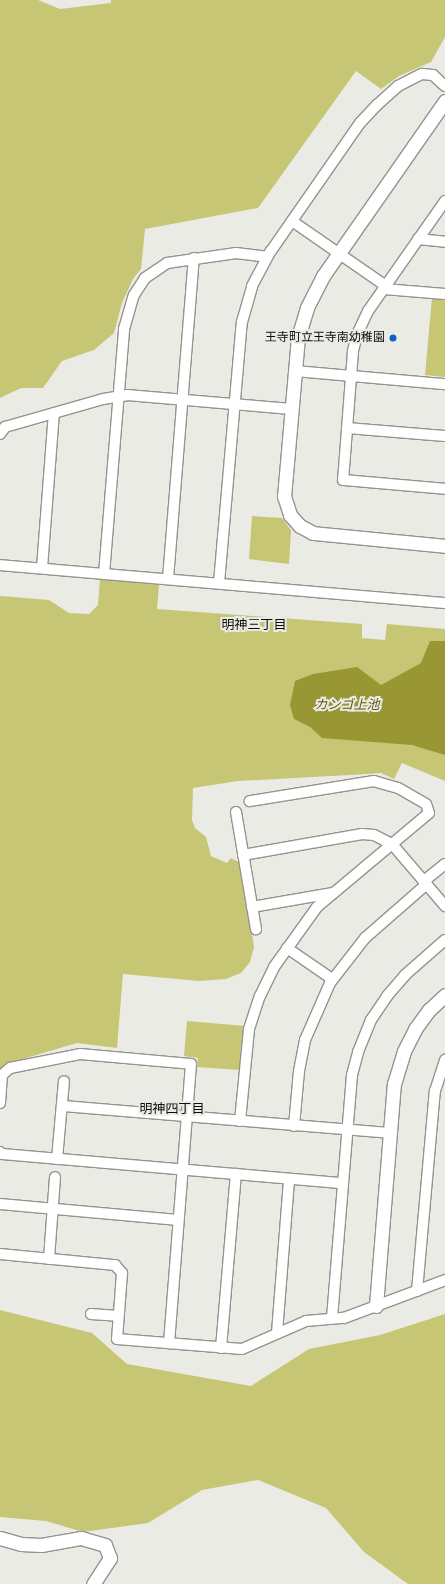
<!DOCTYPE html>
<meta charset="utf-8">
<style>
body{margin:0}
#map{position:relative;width:445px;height:1584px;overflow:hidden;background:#ebebe6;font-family:"DejaVu Sans","Noto Sans JP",sans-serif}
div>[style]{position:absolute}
.green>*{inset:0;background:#c7c675}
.water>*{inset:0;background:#999733}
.roads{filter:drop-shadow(1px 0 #94948e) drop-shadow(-1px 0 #94948e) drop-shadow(0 1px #94948e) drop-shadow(0 -1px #94948e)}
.minor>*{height:10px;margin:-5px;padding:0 5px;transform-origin:5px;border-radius:5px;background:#fff}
.tertiary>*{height:13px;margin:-6.5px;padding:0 6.5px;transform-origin:6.5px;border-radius:6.5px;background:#fff}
.dots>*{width:11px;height:11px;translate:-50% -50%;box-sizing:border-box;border:2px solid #ebebe6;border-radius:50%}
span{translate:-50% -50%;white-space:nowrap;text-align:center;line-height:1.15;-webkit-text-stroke:4px #ebebe6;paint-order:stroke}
.poi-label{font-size:12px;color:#0d0d0c}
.right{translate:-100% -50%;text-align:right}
.neighbourhood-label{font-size:13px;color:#0d0d0c}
.water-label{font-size:13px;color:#5a580e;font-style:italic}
</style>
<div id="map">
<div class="green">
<i style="clip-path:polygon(0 0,38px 0,60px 9px,111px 3px,111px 0,445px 0,445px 37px,431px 62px,399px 76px,381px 89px,356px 71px,258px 208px,145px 229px,141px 269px,133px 279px,122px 303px,114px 333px,94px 350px,62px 361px,43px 388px,21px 388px,0 398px)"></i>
<i style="clip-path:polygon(432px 298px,445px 299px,445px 377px,425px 375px)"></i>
<i style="clip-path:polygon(252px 516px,282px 518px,291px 530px,289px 564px,249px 559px)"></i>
<i style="clip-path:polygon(100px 579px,159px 585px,157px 609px,362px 624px,362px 638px,385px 640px,387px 624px,445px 629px,445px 781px,402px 763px,394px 779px,381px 773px,368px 774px,238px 781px,193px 788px,192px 820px,195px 828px,206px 837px,211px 856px,227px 863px,231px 858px,242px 864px,254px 947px,250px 962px,241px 973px,226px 979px,199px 981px,123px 974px,117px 1048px,77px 1043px,9px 1063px,0 1071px,0 596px,49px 600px,69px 613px,89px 614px,98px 605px)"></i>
<i style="clip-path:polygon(187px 1021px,245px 1026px,241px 1046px,240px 1070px,197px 1067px,198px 1058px,184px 1056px)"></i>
<i style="clip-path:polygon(0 1310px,92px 1333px,127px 1364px,251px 1386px,309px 1349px,380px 1335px,445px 1314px,445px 1584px,408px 1584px,364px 1552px,326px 1508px,258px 1480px,202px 1490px,148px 1523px,83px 1532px,46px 1521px,0 1517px)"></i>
</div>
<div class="water">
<i style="clip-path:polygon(430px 641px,445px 641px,445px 755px,412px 745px,322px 738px,310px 727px,294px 719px,290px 705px,295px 681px,313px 674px,357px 667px,381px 685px,421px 663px)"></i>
</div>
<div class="roads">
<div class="minor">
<i style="left:445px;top:201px;width:134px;rotate:125deg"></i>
<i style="left:368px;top:311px;width:23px;rotate:115deg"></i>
<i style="left:358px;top:332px;width:20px;rotate:105deg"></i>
<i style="left:353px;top:351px;width:129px;rotate:94.4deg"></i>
<i style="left:343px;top:480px;width:102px;rotate:5deg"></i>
<i style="left:292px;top:221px;width:114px;rotate:34.7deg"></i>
<i style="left:418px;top:239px;width:27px;rotate:6deg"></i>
<i style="left:384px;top:289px;width:61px;rotate:4.7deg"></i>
<i style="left:295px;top:371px;width:151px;rotate:5deg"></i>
<i style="left:347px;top:428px;width:98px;rotate:4.7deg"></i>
<i style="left:0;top:434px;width:9px;rotate:-54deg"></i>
<i style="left:5px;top:427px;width:102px;rotate:-15.9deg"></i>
<i style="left:103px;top:399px;width:24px;rotate:-9deg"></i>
<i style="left:127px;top:395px;width:165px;rotate:4.9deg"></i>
<i style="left:0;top:565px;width:447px;rotate:4.9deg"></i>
<i style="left:42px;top:568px;width:155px;rotate:-85.6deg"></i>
<i style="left:104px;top:574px;width:246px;rotate:-85.3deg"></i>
<i style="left:124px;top:329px;width:35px;rotate:-74deg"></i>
<i style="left:134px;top:295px;width:20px;rotate:-57deg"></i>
<i style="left:145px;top:278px;width:27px;rotate:-34deg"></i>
<i style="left:167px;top:263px;width:70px;rotate:-8.2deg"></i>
<i style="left:236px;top:253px;width:31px;rotate:7deg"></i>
<i style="left:168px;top:579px;width:322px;rotate:-85.4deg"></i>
<i style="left:219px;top:583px;width:262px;rotate:-85deg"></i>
<i style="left:242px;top:322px;width:37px;rotate:-74deg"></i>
<i style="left:252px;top:286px;width:40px;rotate:-62deg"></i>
<i style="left:271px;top:251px;width:156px;rotate:-55.2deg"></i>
<i style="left:360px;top:123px;width:25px;rotate:-47deg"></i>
<i style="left:377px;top:105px;width:28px;rotate:-42deg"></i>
<i style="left:398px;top:86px;width:27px;rotate:-27deg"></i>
<i style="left:422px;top:74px;width:11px;rotate:5deg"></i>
<i style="left:433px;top:75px;width:16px;rotate:43deg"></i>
<i style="left:236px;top:812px;width:119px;rotate:80.3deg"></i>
<i style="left:243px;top:855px;width:121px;rotate:-10deg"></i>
<i style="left:362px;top:834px;width:12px;rotate:5deg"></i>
<i style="left:374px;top:835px;width:20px;rotate:27deg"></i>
<i style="left:392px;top:844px;width:82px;rotate:49.5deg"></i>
<i style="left:424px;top:881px;width:27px;rotate:-39deg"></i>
<i style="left:252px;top:907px;width:82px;rotate:-9.8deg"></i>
<i style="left:287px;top:948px;width:55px;rotate:34.6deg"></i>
<i style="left:0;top:1103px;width:28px;rotate:-86deg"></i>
<i style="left:2px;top:1075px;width:11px;rotate:-41deg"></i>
<i style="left:10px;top:1068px;width:71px;rotate:-11.3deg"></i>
<i style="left:80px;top:1054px;width:111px;rotate:5.1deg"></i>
<i style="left:191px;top:1064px;width:280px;rotate:94.5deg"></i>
<i style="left:62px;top:1106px;width:329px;rotate:4.7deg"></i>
<i style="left:240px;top:1121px;width:92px;rotate:-84.4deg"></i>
<i style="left:249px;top:1029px;width:35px;rotate:-72deg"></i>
<i style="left:260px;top:996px;width:32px;rotate:-64deg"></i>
<i style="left:274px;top:967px;width:74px;rotate:-54.4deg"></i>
<i style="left:317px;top:907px;width:146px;rotate:-40deg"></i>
<i style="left:429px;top:813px;width:9px;rotate:-108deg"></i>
<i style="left:426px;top:804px;width:32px;rotate:-150deg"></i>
<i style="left:398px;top:788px;width:25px;rotate:-164deg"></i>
<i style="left:374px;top:781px;width:126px;rotate:170.8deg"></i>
<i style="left:294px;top:1126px;width:55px;rotate:-84.8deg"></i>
<i style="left:299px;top:1071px;width:32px;rotate:-79deg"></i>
<i style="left:305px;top:1040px;width:62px;rotate:-66.3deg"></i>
<i style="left:330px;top:983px;width:57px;rotate:-52.1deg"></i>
<i style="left:365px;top:938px;width:82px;rotate:-41.1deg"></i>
<i style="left:0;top:1152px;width:3px;rotate:45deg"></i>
<i style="left:2px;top:1154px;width:342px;rotate:4.9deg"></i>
<i style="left:57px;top:1159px;width:78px;rotate:-84.9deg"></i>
<i style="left:0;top:1204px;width:179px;rotate:5.1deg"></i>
<i style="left:0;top:1254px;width:116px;rotate:5.5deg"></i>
<i style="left:115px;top:1265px;width:11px;rotate:49deg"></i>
<i style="left:122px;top:1273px;width:66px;rotate:94.3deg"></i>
<i style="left:117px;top:1339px;width:125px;rotate:4.6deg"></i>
<i style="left:242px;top:1349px;width:70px;rotate:-23.6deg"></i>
<i style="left:306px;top:1321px;width:38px;rotate:-5deg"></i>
<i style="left:344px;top:1318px;width:108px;rotate:-20.6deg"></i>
<i style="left:49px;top:1259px;width:82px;rotate:-85.8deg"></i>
<i style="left:417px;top:1291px;width:201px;rotate:-84.9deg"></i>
<i style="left:435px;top:1091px;width:33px;rotate:-72deg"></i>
<i style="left:91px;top:1314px;width:27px;rotate:4deg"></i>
<i style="left:332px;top:1318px;width:244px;rotate:-85.3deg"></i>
<i style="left:352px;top:1075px;width:24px;rotate:-75deg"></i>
<i style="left:358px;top:1052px;width:35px;rotate:-68deg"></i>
<i style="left:371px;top:1020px;width:29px;rotate:-56deg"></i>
<i style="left:387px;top:996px;width:28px;rotate:-49deg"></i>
<i style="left:405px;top:975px;width:53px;rotate:-41.2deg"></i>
<i style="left:277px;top:1333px;width:154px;rotate:-85.5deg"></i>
<i style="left:221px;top:1348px;width:175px;rotate:-85.1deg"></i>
</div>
<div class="tertiary">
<i style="left:445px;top:101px;width:213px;rotate:124.9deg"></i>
<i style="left:323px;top:276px;width:36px;rotate:117deg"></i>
<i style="left:307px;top:308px;width:30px;rotate:107deg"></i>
<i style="left:298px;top:337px;width:160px;rotate:95deg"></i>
<i style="left:284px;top:496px;width:20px;rotate:72deg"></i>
<i style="left:290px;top:515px;width:15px;rotate:48deg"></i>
<i style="left:300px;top:526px;width:15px;rotate:28deg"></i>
<i style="left:313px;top:533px;width:133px;rotate:5.6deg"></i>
<i style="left:376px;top:1306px;width:223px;rotate:-85.4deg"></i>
<i style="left:394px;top:1084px;width:34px;rotate:-73deg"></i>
<i style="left:404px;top:1051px;width:25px;rotate:-63deg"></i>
<i style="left:415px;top:1029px;width:24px;rotate:-54deg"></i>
<i style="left:429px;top:1010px;width:22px;rotate:-43deg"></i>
<i style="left:0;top:1538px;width:22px;rotate:16deg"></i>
<i style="left:21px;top:1544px;width:20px;rotate:3deg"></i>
<i style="left:41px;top:1545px;width:41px;rotate:-9.9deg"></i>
<i style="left:81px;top:1538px;width:25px;rotate:16deg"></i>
<i style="left:105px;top:1545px;width:14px;rotate:69deg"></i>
<i style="left:110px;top:1558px;width:31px;rotate:123deg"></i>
</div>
</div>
<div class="dots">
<i style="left:393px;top:338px;background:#0e61cb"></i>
</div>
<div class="poi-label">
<span class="right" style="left:385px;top:338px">王寺町立王寺南幼稚園</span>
</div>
<div class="neighbourhood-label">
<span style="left:254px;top:625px">明神三丁目</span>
<span style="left:172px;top:1109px">明神四丁目</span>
</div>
<div class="water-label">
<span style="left:347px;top:705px">カンゴ上池</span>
</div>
</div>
